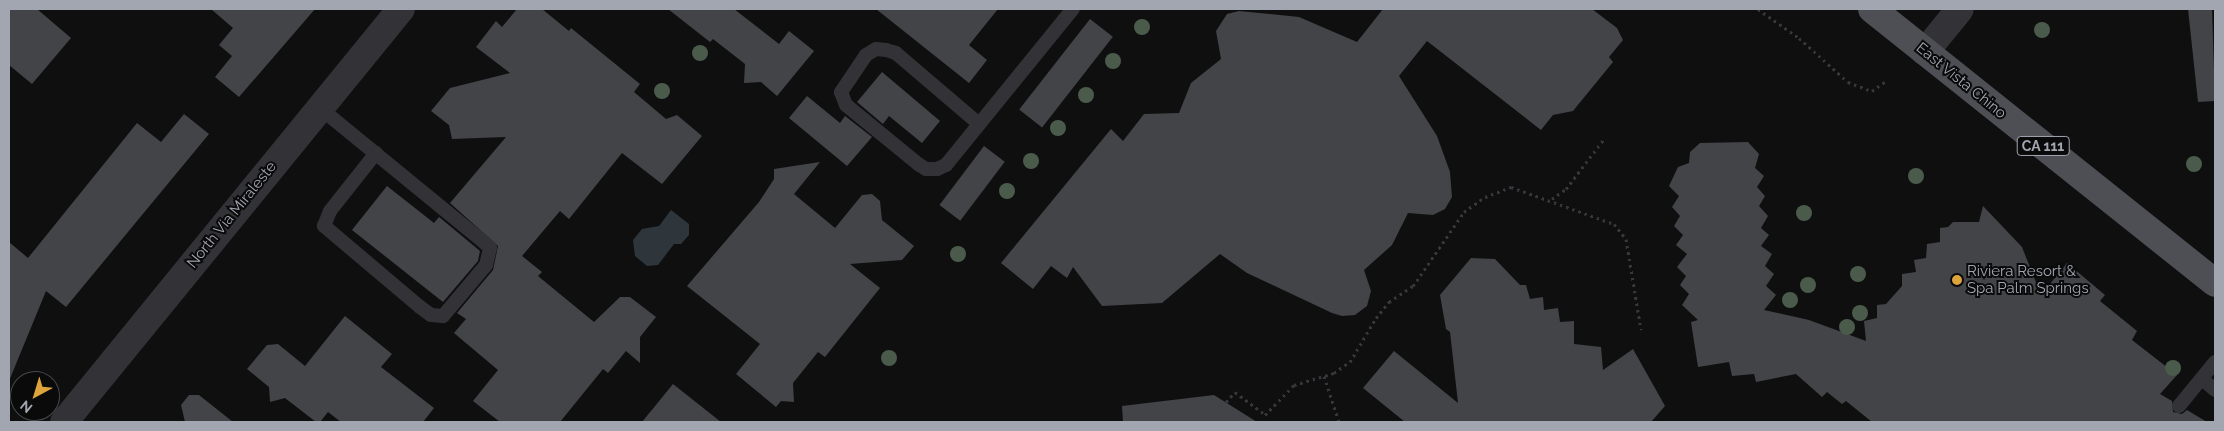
<!DOCTYPE html>
<style>
body{margin:0}
#map{position:relative;width:2224px;height:431px;overflow:hidden;background:#0f0f10;font-family:Raleway,sans-serif}
div>[style]{position:absolute}
.water>*{inset:0;background:#2e363b}
.building>*{inset:0;background:#434448;transform-origin:0 0}
.path>*{height:3px;margin-top:-1.5px;transform-origin:0;background:repeating-linear-gradient(90deg,#37383c 0 2.5px,transparent 0 6.5px)}
.lane>*{height:14px;margin:-7px;padding:0 7px;transform-origin:7px;border-radius:7px;background:#333337}
.street>*{height:28px;margin:-14px;padding:0 14px;transform-origin:14px;border-radius:14px;background:#333337}
.primary>*{height:28px;margin:-14px;padding:0 14px;transform-origin:14px;border-radius:14px;background:#4d4f54}
.trees>*{width:16px;height:16px;margin:-8px;border-radius:50%;background:#4a5b4b}
.dots>*{width:14px;height:14px;translate:-50% -50%;box-sizing:border-box;border:2px solid #0a0a0b;border-radius:50%}
span{translate:-50% -50%;white-space:nowrap;text-align:center;line-height:1.15;-webkit-text-stroke:4px #0a0a0b;paint-order:stroke}
.shield-label span{padding:1px 4px;background:#0a0a0b;border:1px solid;border-radius:4px;-webkit-text-stroke-width:0}
.shield-label{font-size:14px;color:#a2a6b0;font-weight:700}
.street-label{font-size:15px;color:#a2a6b0}
.poi-label{font-size:15px;color:#a2a6b0}
.left{translate:0 -50%;text-align:left}
.frame{position:absolute;inset:0;border:10px solid #a2a6b0;pointer-events:none}
.north{position:absolute;left:10px;top:371px;width:50px;height:50px;box-sizing:border-box;background:#0a0a0b;border:1px solid #47484d;border-radius:50%;rotate:219deg;font-size:14px;font-weight:700;line-height:20px;text-align:center;color:#a2a6b0}
.north::after{content:'';display:block;margin:auto;width:18px;height:22px;background:#dca43b;clip-path:polygon(50% 0,100% 100%,50% 72%,0 100%)}
</style>
<div id="map">
<div class="water">
<i style="clip-path:polygon(671px 210px,689px 224px,689px 235px,681px 244px,674px 244px,658px 265px,647px 266px,635px 256px,633px 240px,642px 229px,659px 226px)"></i>
</div>
<div class="building">
<i style="clip-path:polygon(9px 9px,37px 9px,71px 38px,32px 84px,9px 65px)"></i>
<i style="clip-path:polygon(211px 9px,315px 9px,239px 97px,215px 77px,232px 56px,219px 45px,233px 28px)"></i>
<i style="clip-path:polygon(517px 9px,542px 9px,569px 31px,571px 28px,640px 84px,634px 92px,666px 119px,677px 115px,702px 136px,662px 184px,622px 153px,569px 219px,560px 211px,522px 256px,542px 272px,538px 276px,594px 322px,620px 297px,630px 297px,656px 317px,640px 337px,640px 363px,626px 351px,608px 373px,603px 369px,560px 422px,500px 422px,473px 401px,498px 370px,454px 333px,466px 319px,457px 313px,493px 270px,498px 246px,450px 203px,506px 137px,452px 139px,449px 125px,431px 111px,450px 88px,510px 73px,476px 47px,496px 21px,502px 27px)"></i>
<i style="clip-path:polygon(668px 9px,734px 9px,779px 44px,789px 31px,814px 51px,777px 96px,761px 82px,744px 83px,745px 64px,713px 39px,710px 42px)"></i>
<i style="clip-path:polygon(876px 9px,998px 9px,969px 45px,987px 60px,969px 83px)"></i>
<i style="clip-path:polygon(1383px 9px,1592px 9px,1617px 28px,1623px 40px,1609px 57px,1613px 62px,1573px 111px,1553px 115px,1541px 130px,1427px 41px,1399px 76px,1437px 136px,1450px 172px,1452px 197px,1445px 209px,1433px 215px,1408px 213px,1392px 245px,1364px 270px,1371px 291px,1367px 306px,1355px 315px,1342px 316px,1332px 313px,1247px 273px,1220px 254px,1162px 303px,1102px 306px,1073px 267px,1067px 278px,1051px 266px,1033px 289px,1001px 263px,1111px 129px,1123px 141px,1144px 114px,1179px 113px,1191px 83px,1221px 59px,1216px 31px,1227px 14px,1239px 11px,1299px 17px,1357px 42px)"></i>
<i style="clip-path:polygon(2188px 9px,2212px 9px,2215px 101px,2198px 102px)"></i>
<i style="left:1090px;top:19px;width:29px;height:115px;rotate:38deg"></i>
<i style="clip-path:polygon(882px 72px,940px 121px,922px 143px,889px 116px,883px 124px,857px 102px)"></i>
<i style="clip-path:polygon(807px 96px,840px 123px,845px 116px,872px 137px,847px 166px,789px 118px)"></i>
<i style="clip-path:polygon(184px 114px,209px 134px,66px 307px,46px 291px,9px 381px,9px 242px,28px 258px,137px 123px,161px 142px)"></i>
<i style="clip-path:polygon(1748px 142px,1759px 154px,1755px 168px,1764px 176px,1757px 187px,1765px 196px,1759px 206px,1768px 216px,1761px 228px,1769px 235px,1761px 246px,1772px 254px,1765px 266px,1774px 274px,1766px 286px,1776px 295px,1764px 310px,1809px 320px,1866px 341px,1864px 321px,1877px 318px,1877px 305px,1886px 304px,1902px 286px,1902px 274px,1916px 272px,1914px 260px,1926px 258px,1927px 244px,1940px 242px,1940px 228px,1948px 227px,1953px 222px,1979px 222px,1983px 206px,2022px 247px,2041px 295px,2067px 263px,2105px 295px,2100px 301px,2137px 331px,2132px 340px,2177px 375px,2160px 394px,2172px 401px,2173px 412px,2182px 414px,2187px 410px,2207px 422px,1872px 422px,1846px 401px,1842px 404px,1827px 392px,1822px 397px,1796px 374px,1756px 382px,1754px 374px,1732px 376px,1729px 362px,1698px 367px,1691px 322px,1698px 320px,1682px 305px,1689px 294px,1680px 285px,1686px 276px,1677px 267px,1687px 254px,1676px 245px,1683px 235px,1674px 226px,1680px 216px,1672px 207px,1679px 196px,1669px 186px,1678px 167px,1689px 163px,1690px 152px,1700px 143px)"></i>
<i style="left:984px;top:146px;width:26px;height:74px;rotate:37deg"></i>
<i style="clip-path:polygon(820px 162px,794px 194px,835px 228px,862px 195px,872px 194px,880px 201px,882px 220px,914px 246px,902px 260px,850px 264px,880px 288px,825px 357px,818px 352px,793px 383px,794px 402px,781px 401px,776px 407px,736px 374px,760px 344px,687px 286px,759px 202px,774px 179px,774px 169px)"></i>
<i style="clip-path:polygon(387px 186px,434px 223px,439px 217px,480px 251px,478px 261px,443px 302px,352px 230px)"></i>
<i style="clip-path:polygon(1471px 258px,1495px 259px,1520px 285px,1526px 285px,1530px 299px,1543px 297px,1544px 310px,1558px 308px,1560px 322px,1574px 321px,1574px 344px,1601px 347px,1603px 370px,1633px 349px,1665px 406px,1651px 422px,1405px 422px,1363px 388px,1394px 351px,1458px 403px,1450px 332px,1446px 329px,1440px 295px)"></i>
<i style="clip-path:polygon(345px 316px,392px 354px,381px 367px,434px 408px,423px 422px,341px 422px,328px 412px,320px 422px,316px 422px,285px 398px,270px 402px,269px 387px,247px 369px,267px 345px,278px 344px,305px 366px)"></i>
<i style="clip-path:polygon(673px 384px,721px 422px,642px 422px)"></i>
<i style="clip-path:polygon(189px 395px,199px 395px,233px 422px,185px 422px,181px 405px)"></i>
<i style="clip-path:polygon(1214px 395px,1257px 422px,1123px 422px,1122px 406px)"></i>
</div>
<div class="path">
<i style="left:1758px;top:9px;width:50px;rotate:35.3deg"></i>
<i style="left:1799px;top:38px;width:66px;rotate:41.9deg"></i>
<i style="left:1848px;top:82px;width:26px;rotate:21deg"></i>
<i style="left:1872px;top:91px;width:16px;rotate:-35deg"></i>
<i style="left:1552px;top:199px;width:17px;rotate:-36deg"></i>
<i style="left:1566px;top:189px;width:63px;rotate:-52.8deg"></i>
<i style="left:1324px;top:376px;width:48px;rotate:71.9deg"></i>
<i style="left:1226px;top:402px;width:13px;rotate:-48deg"></i>
<i style="left:1235px;top:392px;width:38px;rotate:37deg"></i>
<i style="left:1265px;top:415px;width:42px;rotate:-46deg"></i>
<i style="left:1294px;top:385px;width:42px;rotate:-16.7deg"></i>
<i style="left:1334px;top:373px;width:19px;rotate:-35deg"></i>
<i style="left:1350px;top:362px;width:51px;rotate:-59.4deg"></i>
<i style="left:1376px;top:318px;width:21px;rotate:-51deg"></i>
<i style="left:1389px;top:302px;width:29px;rotate:-34deg"></i>
<i style="left:1413px;top:286px;width:90px;rotate:-55.4deg"></i>
<i style="left:1464px;top:212px;width:26px;rotate:-36deg"></i>
<i style="left:1485px;top:197px;width:28px;rotate:-21deg"></i>
<i style="left:1511px;top:187px;width:109px;rotate:19.8deg"></i>
<i style="left:1614px;top:224px;width:19px;rotate:51deg"></i>
<i style="left:1626px;top:239px;width:92px;rotate:80.6deg"></i>
</div>
<div class="lane">
<i style="left:320px;top:108px;width:213px;rotate:39.3deg"></i>
<i style="left:485px;top:243px;width:7px;rotate:45deg"></i>
<i style="left:490px;top:248px;width:17px;rotate:103deg"></i>
<i style="left:486px;top:265px;width:67px;rotate:130.1deg"></i>
<i style="left:443px;top:316px;width:12px;rotate:-175deg"></i>
<i style="left:431px;top:315px;width:14px;rotate:-144deg"></i>
<i style="left:420px;top:307px;width:126px;rotate:-139.8deg"></i>
<i style="left:324px;top:226px;width:16px;rotate:-68deg"></i>
<i style="left:330px;top:211px;width:74px;rotate:-51.6deg"></i>
<i style="left:979px;top:124px;width:109px;rotate:-139.5deg"></i>
<i style="left:896px;top:53px;width:10px;rotate:-163deg"></i>
<i style="left:886px;top:50px;width:10px;rotate:-174deg"></i>
<i style="left:876px;top:49px;width:12px;rotate:149deg"></i>
<i style="left:866px;top:55px;width:45px;rotate:124deg"></i>
<i style="left:841px;top:92px;width:14px;rotate:69deg"></i>
<i style="left:846px;top:105px;width:93px;rotate:39.3deg"></i>
<i style="left:918px;top:164px;width:9px;rotate:32deg"></i>
<i style="left:926px;top:169px;width:11px"></i>
<i style="left:937px;top:169px;width:10px;rotate:-24deg"></i>
<i style="left:946px;top:165px;width:201px;rotate:-50.9deg"></i>
<i style="left:2202px;top:379px;width:17px;rotate:40deg"></i>
<i style="left:2179px;top:406px;width:57px;rotate:-50.7deg"></i>
</div>
<div class="street">
<i style="left:1925px;top:52px;width:55px;rotate:-50.9deg"></i>
<i style="left:64px;top:422px;width:533px;rotate:-50.79deg"></i>
</div>
<div class="primary">
<i style="left:1872px;top:9px;width:439px;rotate:38.6deg"></i>
</div>
<div class="trees">
<i style="left:1142px;top:27px"></i>
<i style="left:2042px;top:30px"></i>
<i style="left:700px;top:53px"></i>
<i style="left:1113px;top:61px"></i>
<i style="left:662px;top:91px"></i>
<i style="left:1086px;top:95px"></i>
<i style="left:1058px;top:128px"></i>
<i style="left:1031px;top:161px"></i>
<i style="left:2194px;top:164px"></i>
<i style="left:1916px;top:176px"></i>
<i style="left:1007px;top:191px"></i>
<i style="left:1804px;top:213px"></i>
<i style="left:958px;top:254px"></i>
<i style="left:1858px;top:274px"></i>
<i style="left:1808px;top:285px"></i>
<i style="left:1790px;top:300px"></i>
<i style="left:1860px;top:313px"></i>
<i style="left:1847px;top:327px"></i>
<i style="left:889px;top:358px"></i>
<i style="left:2173px;top:368px"></i>
</div>
<div class="dots">
<i style="left:1957px;top:280px;background:#dca43b"></i>
</div>
<div class="shield-label">
<span style="left:2043px;top:146px">CA 111</span>
</div>
<div class="street-label">
<span style="left:1961px;top:81px;rotate:39deg">East Vista Chino</span>
<span style="left:232px;top:215px;rotate:-51deg">North Via Miraleste</span>
</div>
<div class="poi-label">
<span class="left" style="left:1967px;top:280px">Riviera Resort &amp;<br>Spa Palm Springs</span>
</div>
<div class="frame"></div>
<div class="north">N</div>
</div>
